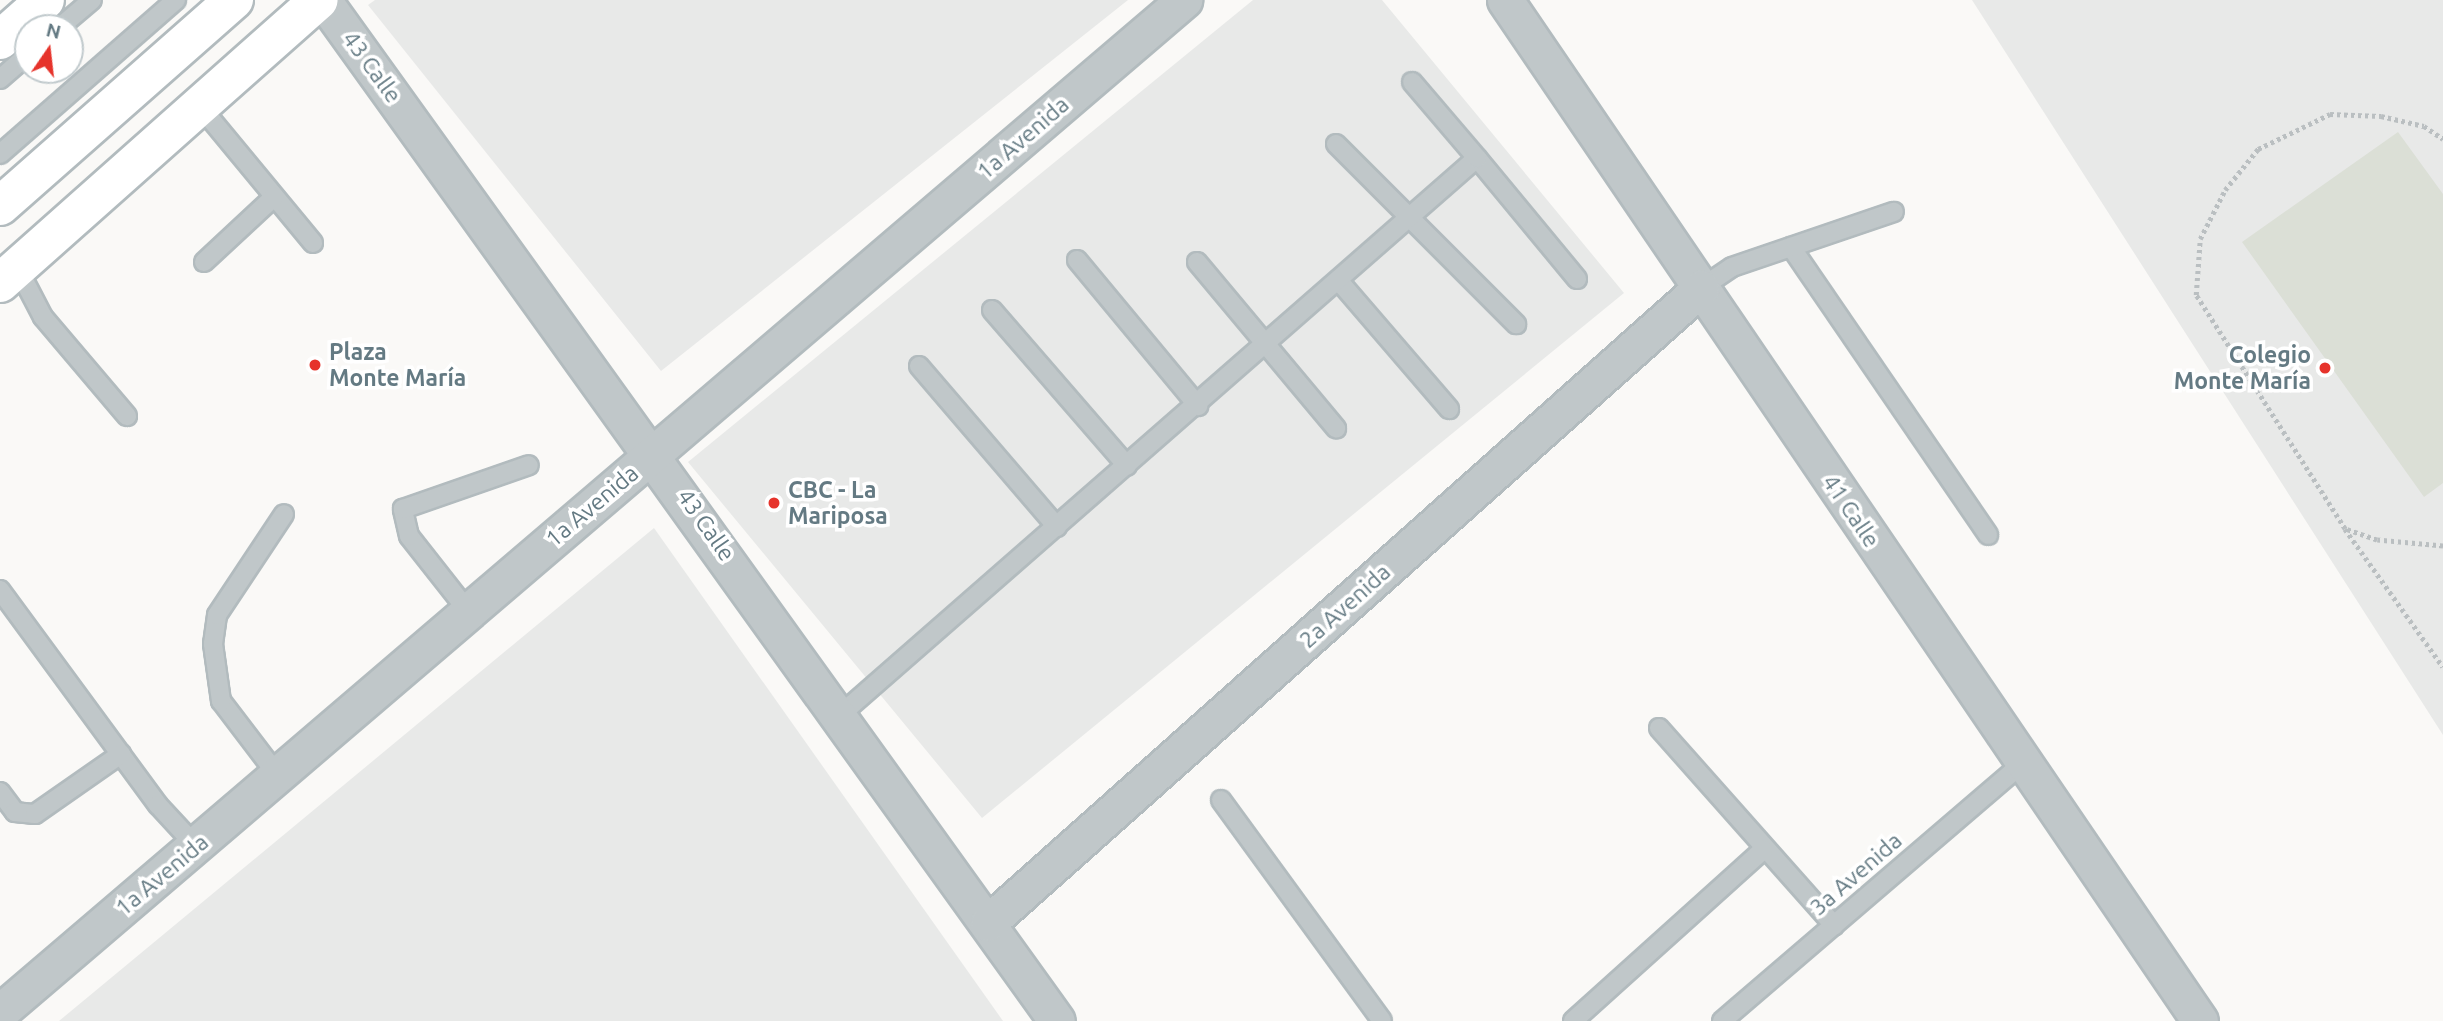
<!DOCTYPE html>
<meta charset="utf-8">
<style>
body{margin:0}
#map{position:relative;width:2443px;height:1021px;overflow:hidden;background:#faf9f7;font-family:Ubuntu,sans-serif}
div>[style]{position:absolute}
.built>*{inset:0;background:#e8e9e8}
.green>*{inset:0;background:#dbdfd6}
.path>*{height:4.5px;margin-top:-2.25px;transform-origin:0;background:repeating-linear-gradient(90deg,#babfc1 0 3.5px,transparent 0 7px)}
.roads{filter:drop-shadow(2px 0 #b2bbbe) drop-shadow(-2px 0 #b2bbbe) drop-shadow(0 2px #b2bbbe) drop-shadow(0 -2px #b2bbbe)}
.lane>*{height:18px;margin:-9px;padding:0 9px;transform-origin:9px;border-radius:9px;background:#c0c7c9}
.street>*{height:35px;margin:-17.5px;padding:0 17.5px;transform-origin:17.5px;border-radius:17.5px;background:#c0c7c9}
.secondary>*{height:38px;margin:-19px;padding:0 19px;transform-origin:19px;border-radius:19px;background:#fff}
.highway>*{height:38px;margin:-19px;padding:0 19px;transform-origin:19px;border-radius:19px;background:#fff}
.dots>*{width:19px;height:19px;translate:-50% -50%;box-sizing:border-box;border:4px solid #fff;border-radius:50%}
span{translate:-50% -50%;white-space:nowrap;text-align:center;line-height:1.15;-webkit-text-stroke:7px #fff;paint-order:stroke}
.street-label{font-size:23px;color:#647a83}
.poi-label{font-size:23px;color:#647a83;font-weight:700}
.left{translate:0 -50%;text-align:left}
.right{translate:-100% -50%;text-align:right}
.north{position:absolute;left:14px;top:14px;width:70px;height:70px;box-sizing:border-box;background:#fff;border:2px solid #c1cacd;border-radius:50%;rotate:14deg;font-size:19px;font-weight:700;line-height:28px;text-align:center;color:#647a83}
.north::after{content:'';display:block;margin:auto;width:24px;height:32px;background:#e6332b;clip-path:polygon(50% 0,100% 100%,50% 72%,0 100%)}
</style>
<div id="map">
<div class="built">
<i style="clip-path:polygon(375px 0,1128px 0,661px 371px,368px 5px)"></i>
<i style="clip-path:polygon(1253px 0,1382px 0,1624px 293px,982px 818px,688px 462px)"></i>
<i style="clip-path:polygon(1972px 0,2443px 0,2443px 735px)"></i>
<i style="clip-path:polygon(654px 528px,1003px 1021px,59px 1021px)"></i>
</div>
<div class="green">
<i style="clip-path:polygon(2398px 132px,2443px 194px,2443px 483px,2424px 497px,2242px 242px)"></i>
</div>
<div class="path">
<i style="left:2345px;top:529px;width:277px;rotate:-122.5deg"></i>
<i style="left:2196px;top:295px;width:56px;rotate:-85.9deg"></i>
<i style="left:2200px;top:239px;width:55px;rotate:-63deg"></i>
<i style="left:2225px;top:190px;width:53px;rotate:-51.2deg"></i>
<i style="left:2258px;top:149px;width:80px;rotate:-25.9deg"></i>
<i style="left:2330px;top:114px;width:51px;rotate:2.2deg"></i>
<i style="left:2381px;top:116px;width:44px;rotate:13.1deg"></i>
<i style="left:2424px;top:126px;width:23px;rotate:34deg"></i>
<i style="left:2443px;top:546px;width:66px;rotate:-174.8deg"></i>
<i style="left:2377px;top:540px;width:34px;rotate:-161deg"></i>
<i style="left:2345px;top:529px;width:169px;rotate:54.6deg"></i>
</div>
<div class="roads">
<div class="lane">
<i style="left:59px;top:28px;width:43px;rotate:-40.3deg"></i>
<i style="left:0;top:79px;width:37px;rotate:-41deg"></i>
<i style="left:199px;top:105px;width:179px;rotate:50.4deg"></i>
<i style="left:1336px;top:144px;width:255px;rotate:45deg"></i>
<i style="left:0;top:154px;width:234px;rotate:-41.2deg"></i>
<i style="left:1477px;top:158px;width:157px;rotate:50.4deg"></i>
<i style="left:1791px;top:247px;width:349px;rotate:55.6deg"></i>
<i style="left:1077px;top:260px;width:190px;rotate:50.3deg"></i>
<i style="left:204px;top:262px;width:96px;rotate:-42.9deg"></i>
<i style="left:1197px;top:262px;width:217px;rotate:50.1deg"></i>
<i style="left:18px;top:269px;width:54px;rotate:62.5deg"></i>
<i style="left:43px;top:317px;width:130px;rotate:49.7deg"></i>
<i style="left:1339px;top:281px;width:169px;rotate:49.3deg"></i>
<i style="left:1701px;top:288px;width:37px;rotate:-34deg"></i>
<i style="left:1732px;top:267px;width:171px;rotate:-18.8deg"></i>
<i style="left:992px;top:310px;width:206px;rotate:49.1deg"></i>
<i style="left:919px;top:366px;width:212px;rotate:49.4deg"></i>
<i style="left:0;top:590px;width:267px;rotate:53.7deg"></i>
<i style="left:158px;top:805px;width:56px;rotate:47.2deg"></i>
<i style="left:468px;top:611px;width:95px;rotate:-128.2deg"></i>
<i style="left:409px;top:536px;width:28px;rotate:-103deg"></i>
<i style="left:403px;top:509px;width:133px;rotate:-19.2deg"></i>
<i style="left:840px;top:715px;width:846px;rotate:-41.17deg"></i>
<i style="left:1477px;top:158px;width:100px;rotate:-130.5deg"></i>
<i style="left:1659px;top:728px;width:264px;rotate:48.4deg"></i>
<i style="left:279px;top:777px;width:96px;rotate:-127.3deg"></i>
<i style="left:221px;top:701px;width:58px;rotate:-98deg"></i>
<i style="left:213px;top:644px;width:29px;rotate:-82deg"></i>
<i style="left:217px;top:615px;width:121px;rotate:-56.4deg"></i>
<i style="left:0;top:792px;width:25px;rotate:53deg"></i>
<i style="left:15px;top:812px;width:20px;rotate:6deg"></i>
<i style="left:35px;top:814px;width:105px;rotate:-34.9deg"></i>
<i style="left:1221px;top:800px;width:273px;rotate:53.9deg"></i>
<i style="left:1573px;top:1021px;width:256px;rotate:-42deg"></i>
<i style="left:1722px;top:1021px;width:395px;rotate:-40.6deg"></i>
</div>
<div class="street">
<i style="left:323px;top:0;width:1257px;rotate:54.29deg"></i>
<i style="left:1505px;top:0;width:1235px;rotate:55.76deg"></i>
<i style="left:988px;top:923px;width:955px;rotate:-41.69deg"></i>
<i style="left:0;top:1012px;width:1558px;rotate:-40.52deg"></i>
</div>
<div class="secondary">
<i style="left:0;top:283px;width:426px;rotate:-41.6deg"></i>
</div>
<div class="highway">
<i style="left:0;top:40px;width:60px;rotate:-41.6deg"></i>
<i style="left:0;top:206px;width:312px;rotate:-41.4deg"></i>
</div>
</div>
<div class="dots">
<i style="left:315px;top:365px;background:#e6332b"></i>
<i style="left:2325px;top:368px;background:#e6332b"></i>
<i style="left:774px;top:503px;background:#e6332b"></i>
</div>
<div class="street-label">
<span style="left:372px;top:67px;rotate:54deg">43 Calle</span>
<span style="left:1023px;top:138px;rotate:-41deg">1a Avenida</span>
<span style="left:592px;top:506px;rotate:-40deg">1a Avenida</span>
<span style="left:1851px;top:511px;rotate:56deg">41 Calle</span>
<span style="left:706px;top:525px;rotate:55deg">43 Calle</span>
<span style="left:1345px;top:606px;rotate:-42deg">2a Avenida</span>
<span style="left:1856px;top:874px;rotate:-41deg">3a Avenida</span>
<span style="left:162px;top:875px;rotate:-40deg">1a Avenida</span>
</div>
<div class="poi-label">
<span class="left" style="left:329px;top:365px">Plaza<br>Monte María</span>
<span class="right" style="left:2311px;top:368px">Colegio<br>Monte María</span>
<span class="left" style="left:788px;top:503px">CBC - La<br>Mariposa</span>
</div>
<div class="north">N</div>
</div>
